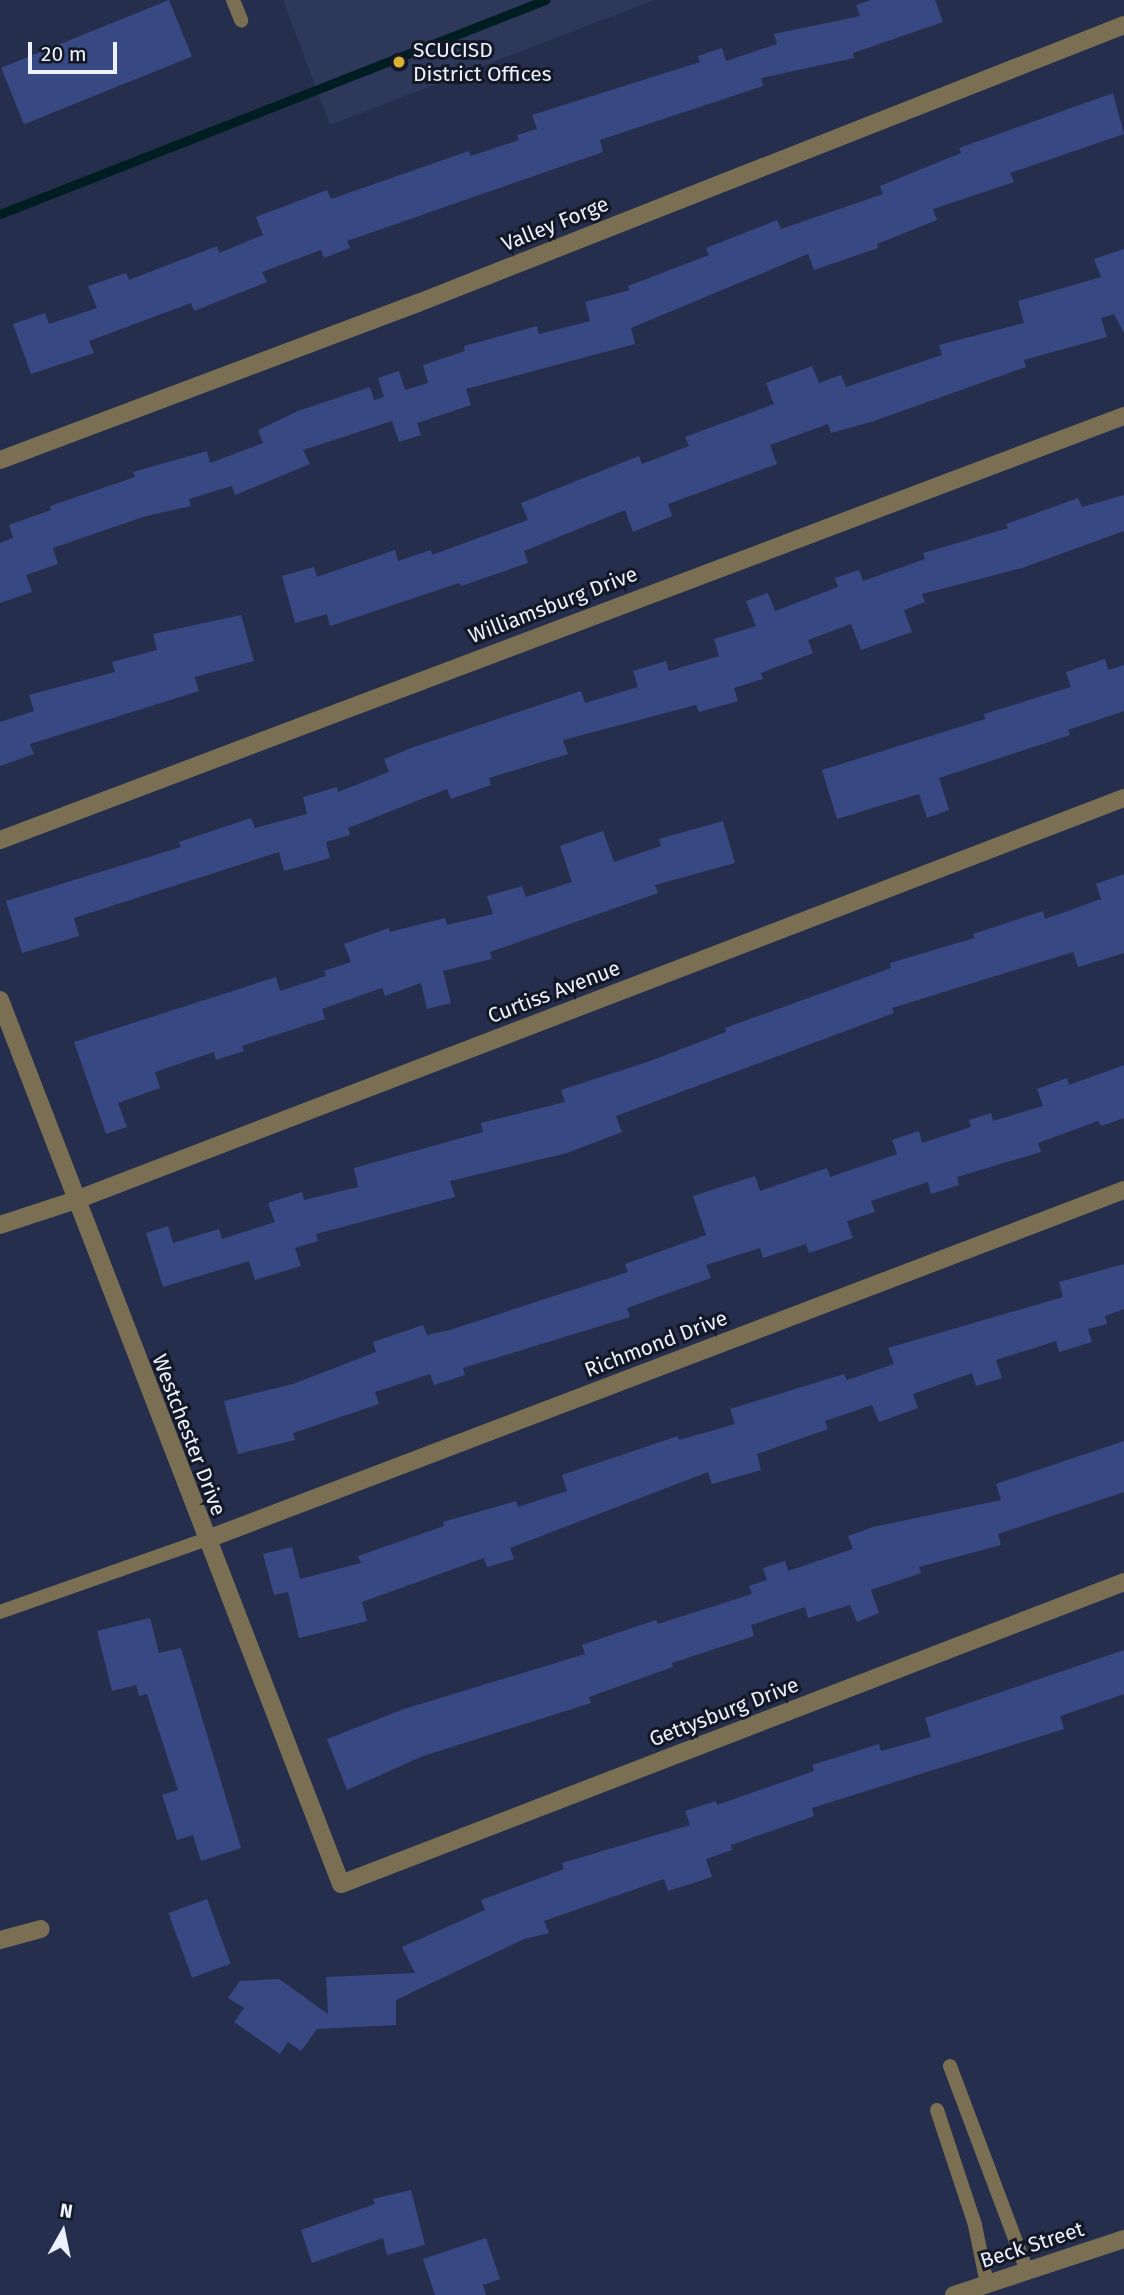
<!DOCTYPE html>
<style>
body{margin:0}
#map{position:relative;width:1124px;height:2295px;overflow:hidden;background:#252f4d;font-family:"Fira Sans",sans-serif}
div>[style]{position:absolute}
.built>*{inset:0;background:#2d385b}
.stream>*{height:9px;margin:-4.5px;padding:0 4.5px;transform-origin:4.5px;border-radius:4.5px;background:#001d22}
.building>*{inset:0;background:#384882;transform-origin:0 0}
.lane>*{height:14px;margin:-7px;padding:0 7px;transform-origin:7px;border-radius:7px;background:#7a6f52}
.street>*{height:18px;margin:-9px;padding:0 9px;transform-origin:9px;border-radius:9px;background:#7a6f52}
.dots>*{width:19px;height:19px;translate:-50% -50%;box-sizing:border-box;border:4px solid #131826;border-radius:50%}
span{translate:-50% -50%;white-space:nowrap;text-align:center;line-height:1.15;-webkit-text-stroke:6px #131826;paint-order:stroke}
.poi-label{font-size:21px;color:#ecf1fd}
.left{translate:0 -50%;text-align:left}
.street-label{font-size:21px;color:#ecf1fd}
.north{position:absolute;left:28px;top:2197px;width:70px;height:70px;-webkit-text-stroke:5px #131826;paint-order:stroke;rotate:9deg;font-size:19px;font-weight:700;line-height:28px;text-align:center;color:#ecf1fd}
.north::after{content:'';display:block;margin:auto;width:24px;height:32px;background:#ecf1fd;clip-path:polygon(50% 0,100% 100%,50% 72%,0 100%)}
.scale{position:absolute;left:28px;top:42px;width:89px;height:32px;box-sizing:border-box;border:4px solid #ecf1fd;border-top:0;padding-left:9px;font-size:21px;line-height:24px;white-space:nowrap;color:#ecf1fd;-webkit-text-stroke:5px #131826;paint-order:stroke}
</style>
<div id="map">
<div class="built">
<i style="clip-path:polygon(283px 0,654px 0,330px 125px)"></i>
</div>
<div class="stream">
<i style="left:0;top:214px;width:586px;rotate:-21.44deg"></i>
</div>
<div class="building">
<i style="left:169px;top:0;width:61px;height:181px;rotate:68deg"></i>
<i style="clip-path:polygon(871px 0,935px 0,943px 22px,853px 53px,854px 58px,761px 78px,763px 86px,600px 140px,603px 152px,347px 241px,350px 248px,324px 258px,321px 250px,262px 272px,267px 282px,194px 311px,191px 303px,89px 341px,94px 353px,31px 374px,13px 324px,45px 313px,49px 324px,97px 308px,88px 286px,126px 273px,129px 280px,217px 246px,219px 253px,263px 235px,256px 217px,327px 190px,331px 199px,469px 151px,471px 156px,519px 140px,517px 135px,537px 129px,532px 115px,700px 62px,698px 56px,722px 48px,726px 61px,777px 44px,774px 34px,860px 16px,856px 5px)"></i>
<i style="clip-path:polygon(1113px 93px,1124px 134px,1010px 173px,1014px 182px,933px 209px,937px 220px,877px 244px,878px 248px,814px 270px,808px 254px,631px 328px,635px 344px,466px 389px,471px 405px,417px 423px,421px 435px,399px 442px,392px 421px,303px 450px,310px 464px,235px 495px,232px 486px,189px 499px,191px 506px,146px 516px,53px 548px,58px 564px,26px 575px,32px 592px,0 603px,0 543px,13px 538px,9px 525px,51px 510px,50px 506px,135px 477px,133px 472px,207px 451px,210px 463px,263px 443px,258px 430px,298px 411px,370px 387px,374px 400px,384px 397px,378px 378px,399px 371px,405px 390px,428px 383px,423px 365px,465px 351px,464px 346px,537px 326px,539px 334px,590px 321px,585px 302px,630px 290px,628px 286px,709px 255px,706px 248px,777px 220px,781px 229px,883px 194px,880px 186px,961px 153px,959px 148px)"></i>
<i style="clip-path:polygon(1124px 249px,1124px 333px,1114px 314px,1101px 318px,1107px 337px,1024px 360px,1026px 367px,871px 422px,831px 433px,828px 424px,770px 445px,777px 464px,668px 504px,672px 516px,633px 532px,625px 510px,524px 551px,528px 563px,461px 586px,459px 583px,330px 626px,327px 614px,295px 623px,282px 576px,314px 567px,317px 577px,395px 550px,398px 561px,431px 550px,432px 555px,528px 520px,521px 503px,639px 456px,642px 464px,689px 446px,685px 437px,774px 404px,766px 383px,812px 366px,819px 383px,841px 375px,846px 387px,942px 355px,939px 345px,1024px 323px,1018px 301px,1101px 277px,1094px 259px)"></i>
<i style="clip-path:polygon(1124px 495px,1124px 531px,1022px 568px,922px 594px,925px 602px,904px 610px,912px 632px,861px 650px,851px 624px,808px 640px,813px 653px,761px 673px,763px 679px,734px 688px,738px 701px,699px 712px,696px 705px,563px 740px,568px 754px,489px 778px,491px 785px,451px 799px,447px 789px,348px 828px,350px 835px,326px 842px,330px 858px,284px 871px,279px 852px,74px 918px,79px 936px,22px 953px,6px 901px,181px 847px,179px 842px,251px 818px,255px 828px,307px 814px,303px 797px,337px 787px,338px 792px,389px 772px,384px 759px,414px 747px,581px 691px,585px 703px,638px 687px,633px 671px,666px 661px,669px 671px,719px 656px,714px 639px,756px 626px,746px 601px,768px 593px,775px 611px,838px 587px,835px 578px,859px 570px,863px 581px,925px 559px,923px 553px,1008px 528px,1006px 524px,1078px 498px,1082px 507px)"></i>
<i style="clip-path:polygon(241px 615px,254px 661px,195px 677px,199px 691px,30px 744px,34px 754px,0 766px,0 722px,34px 711px,29px 695px,115px 672px,112px 662px,157px 650px,153px 634px)"></i>
<i style="clip-path:polygon(1105px 659px,1108px 670px,1124px 665px,1124px 711px,1068px 730px,1070px 735px,939px 778px,949px 810px,927px 818px,919px 794px,837px 819px,822px 770px,985px 719px,984px 714px,1071px 687px,1066px 672px)"></i>
<i style="clip-path:polygon(723px 821px,735px 863px,655px 885px,658px 893px,490px 952px,492px 959px,443px 971px,451px 1003px,427px 1009px,421px 983px,385px 996px,382px 988px,322px 1009px,325px 1019px,242px 1046px,244px 1051px,216px 1060px,214px 1052px,155px 1072px,160px 1088px,118px 1103px,127px 1127px,106px 1134px,74px 1042px,276px 977px,280px 991px,326px 976px,324px 971px,351px 962px,344px 944px,389px 928px,390px 932px,445px 918px,447px 925px,493px 914px,487px 896px,522px 886px,526px 897px,572px 882px,560px 846px,603px 831px,614px 862px,661px 846px,659px 839px)"></i>
<i style="clip-path:polygon(1124px 874px,1124px 953px,1078px 967px,1073px 952px,892px 1008px,894px 1013px,616px 1116px,622px 1132px,567px 1153px,450px 1181px,455px 1197px,316px 1234px,318px 1241px,295px 1248px,301px 1266px,255px 1280px,249px 1261px,163px 1287px,146px 1233px,168px 1226px,173px 1243px,219px 1229px,222px 1239px,275px 1222px,268px 1203px,302px 1192px,304px 1200px,358px 1187px,354px 1168px,483px 1132px,481px 1123px,565px 1102px,561px 1090px,650px 1061px,726px 1032px,725px 1028px,891px 968px,890px 963px,974px 938px,973px 934px,1043px 911px,1045px 919px,1101px 899px,1096px 884px)"></i>
<i style="clip-path:polygon(1124px 1065px,1124px 1118px,1101px 1126px,1098px 1121px,1038px 1143px,1041px 1152px,957px 1177px,959px 1185px,931px 1194px,928px 1182px,871px 1201px,875px 1212px,847px 1221px,853px 1238px,809px 1253px,806px 1244px,763px 1258px,760px 1248px,706px 1265px,711px 1278px,627px 1308px,630px 1317px,463px 1368px,465px 1375px,434px 1385px,430px 1374px,375px 1392px,379px 1404px,293px 1433px,295px 1440px,238px 1454px,224px 1401px,293px 1384px,376px 1352px,373px 1342px,423px 1325px,427px 1335px,450px 1330px,628px 1272px,625px 1264px,706px 1235px,693px 1196px,755px 1176px,760px 1191px,827px 1168px,830px 1177px,897px 1154px,892px 1140px,919px 1131px,922px 1143px,971px 1127px,969px 1120px,991px 1113px,993px 1121px,1043px 1106px,1037px 1089px,1067px 1078px,1069px 1085px)"></i>
<i style="clip-path:polygon(1124px 1264px,1124px 1309px,1105px 1316px,1107px 1324px,1088px 1329px,1092px 1342px,1059px 1352px,1056px 1341px,996px 1360px,1002px 1378px,976px 1386px,972px 1373px,913px 1394px,918px 1408px,879px 1422px,872px 1405px,825px 1421px,828px 1429px,757px 1454px,761px 1470px,712px 1484px,708px 1472px,510px 1548px,514px 1559px,487px 1567px,484px 1558px,362px 1602px,367px 1621px,299px 1638px,288px 1592px,274px 1595px,263px 1554px,292px 1547px,300px 1579px,361px 1563px,358px 1556px,444px 1526px,443px 1522px,516px 1501px,518px 1507px,567px 1491px,562px 1475px,678px 1436px,679px 1440px,735px 1424px,730px 1409px,844px 1374px,847px 1380px,894px 1364px,888px 1348px,1063px 1297px,1059px 1282px)"></i>
<i style="clip-path:polygon(1124px 1441px,1124px 1492px,998px 1534px,1001px 1545px,919px 1567px,921px 1573px,871px 1590px,879px 1613px,857px 1622px,850px 1605px,808px 1618px,805px 1607px,751px 1625px,754px 1636px,672px 1663px,673px 1667px,589px 1697px,591px 1703px,423px 1756px,347px 1790px,327px 1739px,404px 1709px,585px 1654px,582px 1645px,629px 1629px,656px 1620px,658px 1624px,752px 1594px,749px 1586px,767px 1580px,763px 1568px,785px 1561px,788px 1571px,853px 1549px,848px 1536px,873px 1527px,1001px 1500px,996px 1484px)"></i>
<i style="clip-path:polygon(150px 1618px,159px 1653px,181px 1648px,241px 1848px,201px 1861px,193px 1835px,177px 1840px,162px 1795px,178px 1790px,147px 1694px,139px 1696px,136px 1685px,112px 1691px,97px 1631px)"></i>
<i style="clip-path:polygon(1124px 1650px,1124px 1694px,1060px 1716px,1064px 1729px,812px 1808px,814px 1816px,731px 1845px,732px 1850px,706px 1859px,712px 1877px,668px 1891px,664px 1879px,544px 1921px,549px 1933px,524px 1939px,396px 2000px,396px 2025px,317px 2029px,301px 2051px,288px 2042px,280px 2054px,234px 2022px,244px 2008px,228px 1998px,240px 1981px,279px 1979px,328px 2014px,326px 1977px,415px 1973px,402px 1947px,485px 1910px,481px 1900px,564px 1869px,562px 1863px,690px 1825px,685px 1811px,716px 1801px,717px 1805px,814px 1771px,812px 1765px,879px 1744px,881px 1751px,931px 1737px,925px 1718px)"></i>
<i style="left:207px;top:1899px;width:69px;height:41px;rotate:70deg"></i>
<i style="clip-path:polygon(411px 2190px,425px 2245px,387px 2255px,383px 2238px,312px 2263px,301px 2230px,375px 2204px,373px 2199px)"></i>
<i style="clip-path:polygon(486px 2238px,500px 2279px,483px 2285px,486px 2295px,435px 2295px,423px 2259px)"></i>
</div>
<div class="lane">
<i style="left:233px;top:0;width:22px;rotate:68deg"></i>
<i style="left:0;top:1612px;width:217px;rotate:-19.4deg"></i>
<i style="left:950px;top:2066px;width:219px;rotate:69.4deg"></i>
<i style="left:937px;top:2110px;width:121px;rotate:71.7deg"></i>
<i style="left:975px;top:2225px;width:60px;rotate:78.5deg"></i>
</div>
<div class="street">
<i style="left:0;top:460px;width:447px;rotate:-20.6deg"></i>
<i style="left:418px;top:303px;width:759px;rotate:-21.49deg"></i>
<i style="left:0;top:840px;width:1201px;rotate:-20.67deg"></i>
<i style="left:0;top:1000px;width:947px;rotate:68.91deg"></i>
<i style="left:341px;top:1884px;width:839px;rotate:-21.09deg"></i>
<i style="left:0;top:1225px;width:80px;rotate:-18.2deg"></i>
<i style="left:76px;top:1200px;width:1122px;rotate:-20.99deg"></i>
<i style="left:205px;top:1540px;width:983px;rotate:-20.85deg"></i>
<i style="left:0;top:1940px;width:42px;rotate:-15deg"></i>
<i style="left:954px;top:2295px;width:179px;rotate:-18.2deg"></i>
</div>
<div class="dots">
<i style="left:399px;top:62px;background:#dbb233"></i>
</div>
<div class="poi-label">
<span class="left" style="left:413px;top:62px">SCUCISD<br>District Offices</span>
</div>
<div class="street-label">
<span style="left:555px;top:224px;rotate:-22deg">Valley Forge</span>
<span style="left:553px;top:605px;rotate:-21deg">Williamsburg Drive</span>
<span style="left:554px;top:992px;rotate:-21deg">Curtiss Avenue</span>
<span style="left:656px;top:1344px;rotate:-21deg">Richmond Drive</span>
<span style="left:189px;top:1435px;rotate:69deg">Westchester Drive</span>
<span style="left:724px;top:1712px;rotate:-21deg">Gettysburg Drive</span>
<span style="left:1032px;top:2245px;rotate:-18deg">Beck Street</span>
</div>
<div class="north">N</div>
<div class="scale">20 m</div>
</div>
